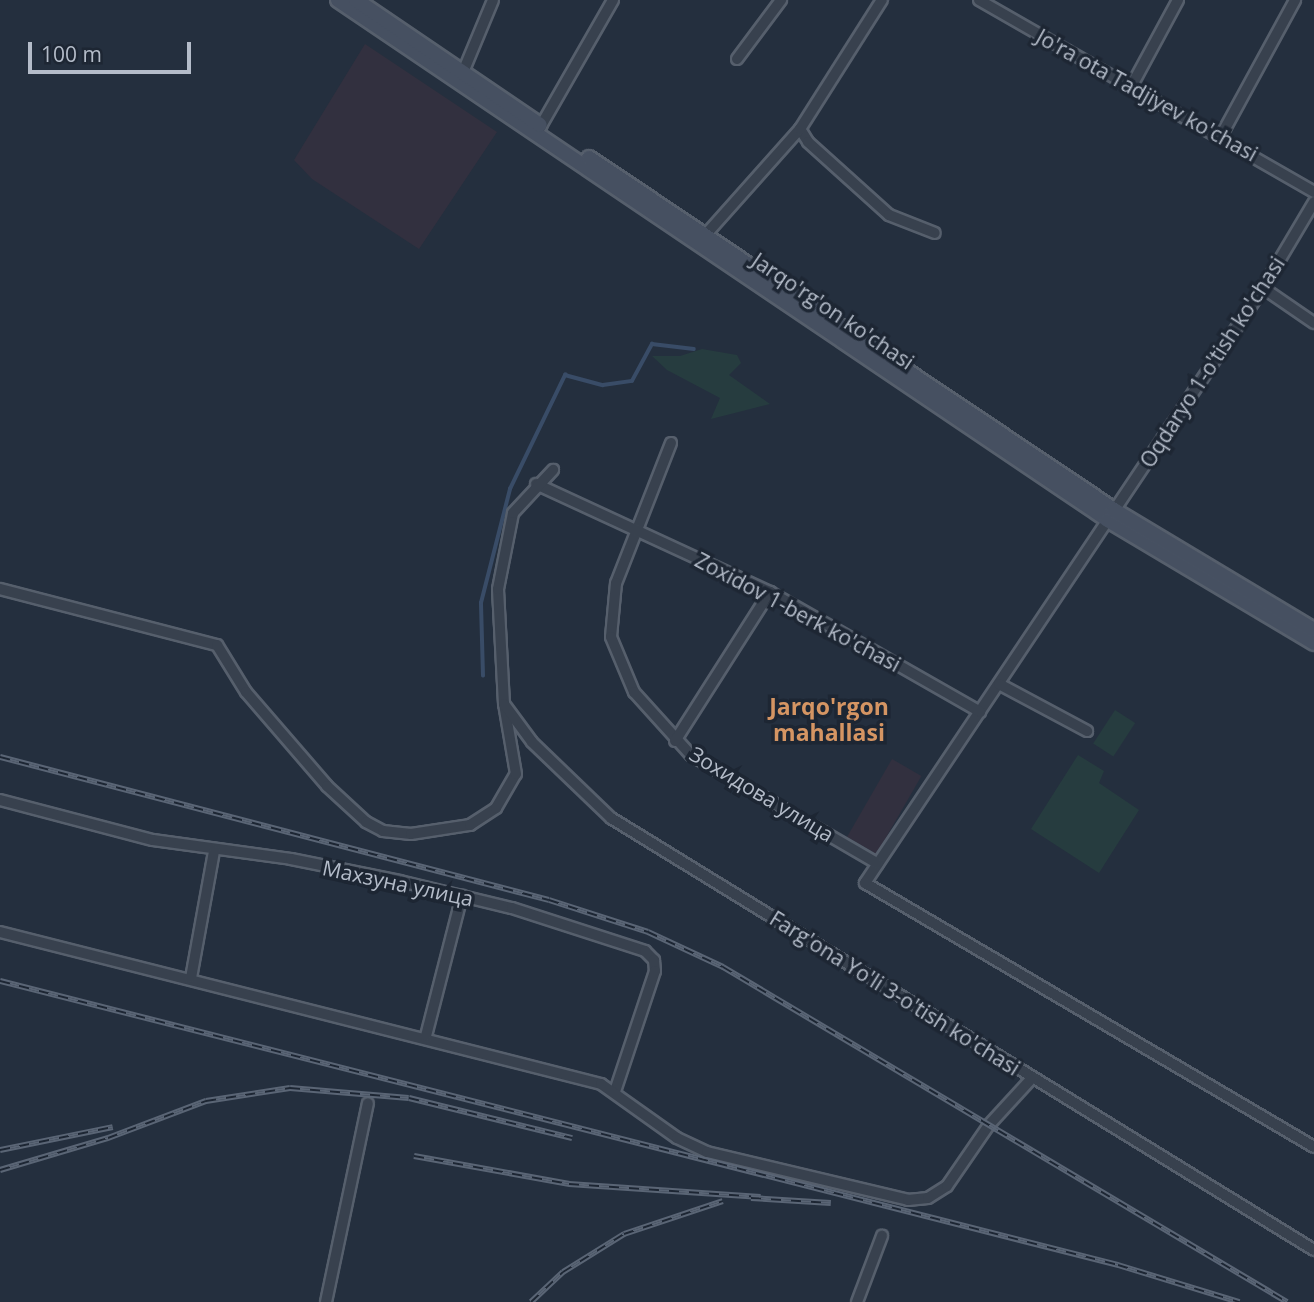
<!DOCTYPE html>
<meta charset="utf-8">
<style>
body{margin:0}
#map{position:relative;width:1314px;height:1302px;overflow:hidden;background:#242f3e;font-family:"Open Sans",sans-serif}
div>[style]{position:absolute}
.medical>*{inset:0;background:#32303f;transform-origin:0 0}
.green>*{inset:0;background:#263c3f;transform-origin:0 0}
.stream>*{height:3.5px;margin:-1.75px;padding:0 1.75px;transform-origin:1.75px;border-radius:1.75px;background:#394c67}
.roads{filter:drop-shadow(2px 0 #565f6c) drop-shadow(-2px 0 #565f6c) drop-shadow(0 2px #565f6c) drop-shadow(0 -2px #565f6c)}
.minor>*{height:10px;margin:-5px;padding:0 5px;transform-origin:5px;border-radius:5px;background:#38414e}
.secondary>*{height:14px;margin:-7px;padding:0 7px;transform-origin:7px;border-radius:7px;background:#465061}
.rail>*{height:6px;margin-top:-3px;transform-origin:0;background:repeating-linear-gradient(90deg,#1d2633 0 10px,#5a6575 0 20px);box-sizing:border-box;border-block:2px solid #5a6575}
span{translate:-50% -50%;white-space:nowrap;text-align:center;line-height:1.15;-webkit-text-stroke:7px #1d2633;paint-order:stroke}
.street-label{font-size:21px;color:#b4bcc9}
.neighbourhood-label{font-size:23px;color:#d59563;font-weight:700}
.scale{position:absolute;left:28px;top:42px;width:163px;height:32px;box-sizing:border-box;border:4px solid #b4bcc9;border-top:0;padding-left:9px;font-size:21px;line-height:24px;white-space:nowrap;color:#b4bcc9;-webkit-text-stroke:5px #1d2633;paint-order:stroke}
</style>
<div id="map">
<div class="medical">
<i style="clip-path:polygon(365px 44px,497px 132px,419px 249px,312px 179px,294px 160px)"></i>
<i style="left:892px;top:759px;width:34px;height:90px;rotate:30deg"></i>
</div>
<div class="green">
<i style="clip-path:polygon(702px 349px,737px 355px,741px 363px,729px 375px,770px 404px,711px 419px,720px 398px,667px 370px,652px 356px,680px 356px)"></i>
<i style="left:1115px;top:710px;width:24px;height:40px;rotate:33deg"></i>
<i style="clip-path:polygon(1078px 755px,1104px 771px,1099px 783px,1139px 810px,1099px 873px,1031px 829px)"></i>
</div>
<div class="stream">
<i style="left:483px;top:676px;width:73px;rotate:-91.6deg"></i>
<i style="left:481px;top:603px;width:118px;rotate:-75.7deg"></i>
<i style="left:510px;top:489px;width:127px;rotate:-64.2deg"></i>
<i style="left:565px;top:375px;width:39px;rotate:15deg"></i>
<i style="left:603px;top:385px;width:29px;rotate:-8deg"></i>
<i style="left:632px;top:381px;width:42px;rotate:-61.6deg"></i>
<i style="left:652px;top:344px;width:42px;rotate:6.8deg"></i>
</div>
<div class="roads">
<div class="minor">
<i style="left:979px;top:0;width:386px;rotate:29.8deg"></i>
<i style="left:737px;top:59px;width:74px;rotate:-53.3deg"></i>
<i style="left:461px;top:77px;width:83px;rotate:-67.4deg"></i>
<i style="left:1131px;top:87px;width:99px;rotate:-61.6deg"></i>
<i style="left:800px;top:129px;width:15px;rotate:58deg"></i>
<i style="left:808px;top:142px;width:109px;rotate:42deg"></i>
<i style="left:889px;top:215px;width:49px;rotate:21.4deg"></i>
<i style="left:538px;top:131px;width:151px;rotate:-60.2deg"></i>
<i style="left:1221px;top:136px;width:155px;rotate:-61.4deg"></i>
<i style="left:1314px;top:202px;width:100px;rotate:120.7deg"></i>
<i style="left:1263px;top:288px;width:716px;rotate:123.78deg"></i>
<i style="left:865px;top:883px;width:521px;rotate:30.45deg"></i>
<i style="left:701px;top:240px;width:149px;rotate:-48.3deg"></i>
<i style="left:800px;top:129px;width:153px;rotate:-57.6deg"></i>
<i style="left:1263px;top:288px;width:62px;rotate:34.5deg"></i>
<i style="left:671px;top:443px;width:150px;rotate:111.4deg"></i>
<i style="left:616px;top:583px;width:54px;rotate:95.3deg"></i>
<i style="left:611px;top:637px;width:60px;rotate:67.3deg"></i>
<i style="left:634px;top:692px;width:85px;rotate:47.9deg"></i>
<i style="left:691px;top:755px;width:216px;rotate:30.2deg"></i>
<i style="left:536px;top:484px;width:258px;rotate:24.8deg"></i>
<i style="left:770px;top:592px;width:242px;rotate:29.7deg"></i>
<i style="left:0;top:589px;width:224px;rotate:14.5deg"></i>
<i style="left:217px;top:645px;width:55px;rotate:58.3deg"></i>
<i style="left:246px;top:692px;width:124px;rotate:49.2deg"></i>
<i style="left:327px;top:786px;width:53px;rotate:42.7deg"></i>
<i style="left:366px;top:822px;width:19px;rotate:28deg"></i>
<i style="left:383px;top:831px;width:28px;rotate:6deg"></i>
<i style="left:411px;top:834px;width:60px;rotate:-8.7deg"></i>
<i style="left:470px;top:825px;width:31px;rotate:-33deg"></i>
<i style="left:496px;top:808px;width:39px;rotate:-60deg"></i>
<i style="left:516px;top:774px;width:71px;rotate:-99.7deg"></i>
<i style="left:504px;top:704px;width:115px;rotate:-93deg"></i>
<i style="left:498px;top:589px;width:77px;rotate:-78.8deg"></i>
<i style="left:513px;top:513px;width:59px;rotate:-47.1deg"></i>
<i style="left:999px;top:684px;width:100px;rotate:28.1deg"></i>
<i style="left:504px;top:704px;width:47px;rotate:53.6deg"></i>
<i style="left:532px;top:742px;width:110px;rotate:43.9deg"></i>
<i style="left:611px;top:818px;width:825px;rotate:31.57deg"></i>
<i style="left:675px;top:741px;width:177px;rotate:-57.5deg"></i>
<i style="left:0;top:800px;width:158px;rotate:14.7deg"></i>
<i style="left:153px;top:840px;width:139px;rotate:7.8deg"></i>
<i style="left:291px;top:859px;width:111px;rotate:11.4deg"></i>
<i style="left:400px;top:881px;width:115px;rotate:13.6deg"></i>
<i style="left:512px;top:908px;width:140px;rotate:17.9deg"></i>
<i style="left:645px;top:951px;width:13px;rotate:45deg"></i>
<i style="left:654px;top:960px;width:11px;rotate:85deg"></i>
<i style="left:655px;top:971px;width:126px;rotate:108.4deg"></i>
<i style="left:0;top:932px;width:620px;rotate:14.19deg"></i>
<i style="left:601px;top:1084px;width:93px;rotate:35.4deg"></i>
<i style="left:677px;top:1138px;width:33px;rotate:25deg"></i>
<i style="left:707px;top:1152px;width:207px;rotate:13.4deg"></i>
<i style="left:908px;top:1200px;width:20px;rotate:-6deg"></i>
<i style="left:928px;top:1198px;width:22px;rotate:-32deg"></i>
<i style="left:947px;top:1186px;width:74px;rotate:-55.5deg"></i>
<i style="left:989px;top:1125px;width:64px;rotate:-47.5deg"></i>
<i style="left:191px;top:978px;width:129px;rotate:-79.7deg"></i>
<i style="left:426px;top:1036px;width:145px;rotate:-75.6deg"></i>
<i style="left:326px;top:1302px;width:203px;rotate:-78.1deg"></i>
<i style="left:857px;top:1302px;width:71px;rotate:-69.3deg"></i>
</div>
<div class="secondary">
<i style="left:338px;top:0;width:929px;rotate:34.03deg"></i>
<i style="left:1108px;top:520px;width:240px;rotate:30.8deg"></i>
<i style="left:356px;top:0;width:222px;rotate:34.2deg"></i>
<i style="left:589px;top:158px;width:632px;rotate:33.84deg"></i>
<i style="left:1114px;top:510px;width:233px;rotate:31deg"></i>
</div>
</div>
<div class="rail">
<i style="left:0;top:757px;width:567px;rotate:14.6deg"></i>
<i style="left:549px;top:900px;width:104px;rotate:17.9deg"></i>
<i style="left:648px;top:932px;width:83px;rotate:25deg"></i>
<i style="left:723px;top:967px;width:656px;rotate:30.71deg"></i>
<i style="left:0;top:981px;width:1154px;rotate:14.25deg"></i>
<i style="left:1118px;top:1265px;width:127px;rotate:17deg"></i>
<i style="left:0;top:1150px;width:115px;rotate:-11.5deg"></i>
<i style="left:414px;top:1156px;width:158px;rotate:10.2deg"></i>
<i style="left:569px;top:1184px;width:192px;rotate:3.9deg"></i>
<i style="left:0;top:1170px;width:113px;rotate:-16.5deg"></i>
<i style="left:108px;top:1138px;width:105px;rotate:-20.7deg"></i>
<i style="left:206px;top:1101px;width:85px;rotate:-8.8deg"></i>
<i style="left:290px;top:1088px;width:119px;rotate:4.8deg"></i>
<i style="left:409px;top:1098px;width:168px;rotate:13.8deg"></i>
<i style="left:751px;top:1198px;width:80px;rotate:3.6deg"></i>
<i style="left:531px;top:1302px;width:44px;rotate:-43.2deg"></i>
<i style="left:563px;top:1272px;width:72px;rotate:-31.9deg"></i>
<i style="left:624px;top:1234px;width:104px;rotate:-18.4deg"></i>
</div>
<div class="street-label">
<span style="left:1147px;top:95px;rotate:29deg">Jo'ra ota Tadjiyev ko'chasi</span>
<span style="left:833px;top:311px;rotate:34deg">Jarqo'rg'on ko'chasi</span>
<span style="left:1212px;top:362px;rotate:-57deg">Oqdaryo 1-o'tish ko'chasi</span>
<span style="left:798px;top:612px;rotate:28deg">Zoxidov 1-berk ko'chasi</span>
<span style="left:762px;top:794px;rotate:31deg">Зохидова улица</span>
<span style="left:398px;top:883px;rotate:12deg">Махзуна улица</span>
<span style="left:895px;top:993px;rotate:32deg">Farg'ona Yo'li 3-o'tish ko'chasi</span>
</div>
<div class="neighbourhood-label">
<span style="left:829px;top:719px">Jarqo'rgon<br>mahallasi</span>
</div>
<div class="scale">100 m</div>
</div>
